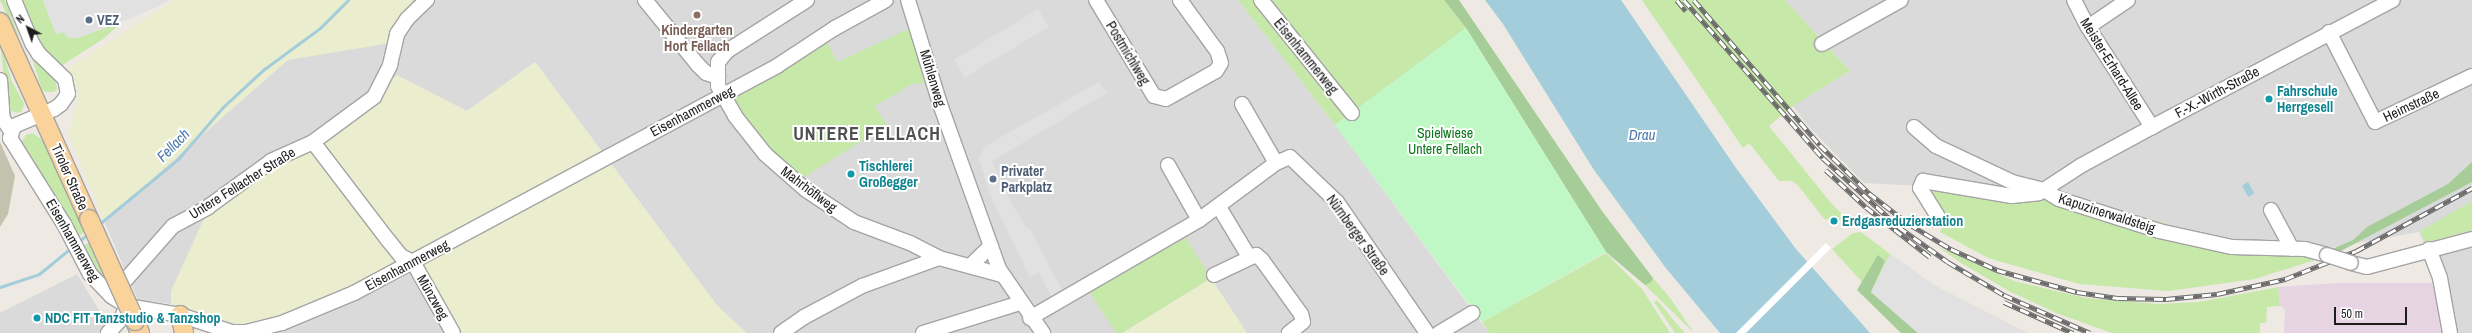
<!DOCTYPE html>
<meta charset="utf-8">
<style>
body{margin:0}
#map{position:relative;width:2472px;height:333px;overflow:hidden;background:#eeeae3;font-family:"Archivo Narrow",sans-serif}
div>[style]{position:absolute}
.residential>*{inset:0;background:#dbdada}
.industrial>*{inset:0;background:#e7d4e3}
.construction>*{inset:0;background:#c2c2ae}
.farmland>*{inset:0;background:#eaedce}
.grass>*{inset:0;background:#c6e8a9}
.forest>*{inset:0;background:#a6cd98}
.park>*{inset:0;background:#bff8c5}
.parking>*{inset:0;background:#e1e1e1;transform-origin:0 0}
.water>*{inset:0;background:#a3cddb;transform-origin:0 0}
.pier>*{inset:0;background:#fff;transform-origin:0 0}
.stream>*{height:3px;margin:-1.5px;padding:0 1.5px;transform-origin:1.5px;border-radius:1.5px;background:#a3cddb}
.roads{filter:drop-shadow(1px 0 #a4a4a4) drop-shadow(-1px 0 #a4a4a4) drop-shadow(0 1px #a4a4a4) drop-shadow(0 -1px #a4a4a4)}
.minor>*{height:14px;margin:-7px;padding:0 7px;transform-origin:7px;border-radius:7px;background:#fff}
.major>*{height:18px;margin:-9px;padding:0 9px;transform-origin:9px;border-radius:9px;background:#fad39b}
.rail>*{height:4.5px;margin-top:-2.25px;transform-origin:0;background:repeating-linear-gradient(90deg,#fff 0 9px,#6b6b6b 0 18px);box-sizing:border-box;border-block:1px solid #6b6b6b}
.bridges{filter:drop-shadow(1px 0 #a4a4a4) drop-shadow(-1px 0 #a4a4a4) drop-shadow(0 1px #a4a4a4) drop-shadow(0 -1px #a4a4a4)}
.minor-bridge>*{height:14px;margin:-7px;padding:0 7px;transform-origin:7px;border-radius:7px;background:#fff}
.major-bridge>*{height:18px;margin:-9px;padding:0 9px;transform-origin:9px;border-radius:9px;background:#fad39b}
.dots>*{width:11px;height:11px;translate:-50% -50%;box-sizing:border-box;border:2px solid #fff;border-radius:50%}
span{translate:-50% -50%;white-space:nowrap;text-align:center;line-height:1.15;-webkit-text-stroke:4px #fff;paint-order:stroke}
.service-label{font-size:14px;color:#4e5e75;font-weight:700}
.left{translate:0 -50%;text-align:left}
.education-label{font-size:14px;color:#785e54;font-weight:700}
.street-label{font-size:14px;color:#1d1d1d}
.culture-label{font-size:14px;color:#0d838f;font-weight:700}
.park-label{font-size:14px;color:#0d7818}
.water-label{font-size:15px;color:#4b79aa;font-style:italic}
.district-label{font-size:18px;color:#505050;font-weight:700;letter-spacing:1px}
.north{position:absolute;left:8px;top:8px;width:40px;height:40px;-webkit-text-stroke:3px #fff;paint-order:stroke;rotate:319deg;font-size:11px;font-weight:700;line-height:16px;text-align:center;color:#1d1d1d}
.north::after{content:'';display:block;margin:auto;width:14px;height:18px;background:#1d1d1d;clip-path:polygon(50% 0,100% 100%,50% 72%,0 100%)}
.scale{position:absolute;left:2334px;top:307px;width:73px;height:18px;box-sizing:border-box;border:2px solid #1d1d1d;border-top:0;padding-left:5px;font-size:12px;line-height:14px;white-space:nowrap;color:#1d1d1d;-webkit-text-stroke:3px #fff;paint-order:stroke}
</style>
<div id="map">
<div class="residential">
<i style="clip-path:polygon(413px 0,1238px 0,1335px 125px,1489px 333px,746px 333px,716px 304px,535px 62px,467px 111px,171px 291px,171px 304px,138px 300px,104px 221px,288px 59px,390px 43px)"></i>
<i style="clip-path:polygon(1785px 0,2472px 0,2472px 333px,2453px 333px,2440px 277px,2419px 232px,2313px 251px,2218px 239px,1989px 190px,1864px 183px,1807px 125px,1793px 106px,1850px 71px)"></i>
<i style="clip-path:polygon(413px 262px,459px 333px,238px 333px)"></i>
<i style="clip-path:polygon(77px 274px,113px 333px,0 333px,0 313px)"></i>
</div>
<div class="industrial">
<i style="clip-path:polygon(2336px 283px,2438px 283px,2447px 333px,2284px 333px,2285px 309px,2280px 306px,2278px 287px)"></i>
</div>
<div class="construction">
<i style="clip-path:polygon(0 142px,15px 176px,8px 214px,0 227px)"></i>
</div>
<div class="farmland">
<i style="clip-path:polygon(175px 0,413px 0,390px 43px,288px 60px,104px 221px,68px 134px,78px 102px,77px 88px,64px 71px)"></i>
<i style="clip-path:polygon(535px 62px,716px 304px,746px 333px,459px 333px,413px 262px,282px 324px,232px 325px,171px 304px,171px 291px,206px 214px,274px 161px,320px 142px,397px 75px,467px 111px)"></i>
<i style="clip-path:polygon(1211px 278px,1247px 333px,1122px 333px)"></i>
</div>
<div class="grass">
<i style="clip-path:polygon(0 0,5px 0,20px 39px,13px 28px)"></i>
<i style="clip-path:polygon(19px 0,43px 0,56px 34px,63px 32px,77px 38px,123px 21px,103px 39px,61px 66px,51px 58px,39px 42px)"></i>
<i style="clip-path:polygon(1238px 0,1444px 0,1466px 28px,1335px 125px)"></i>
<i style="clip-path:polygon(1642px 0,1785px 0,1850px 71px,1793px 106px,1769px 126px,1831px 203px,1846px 218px,1838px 221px,1834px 217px,1825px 220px,1797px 184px,1792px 181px,1779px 181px,1749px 143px,1743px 148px)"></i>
<i style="clip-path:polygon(915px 26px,935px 82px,912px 84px,875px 106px,887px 125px,798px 181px,767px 153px,727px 96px,825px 38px,837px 62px)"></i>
<i style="clip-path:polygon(0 43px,12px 82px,24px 103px,22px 111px,18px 113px,8px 110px)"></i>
<i style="clip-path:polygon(29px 48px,55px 79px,57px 89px,54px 92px,46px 92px,42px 90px)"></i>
<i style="clip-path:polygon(33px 133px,46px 143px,86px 231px,79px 236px,21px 143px,26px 135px)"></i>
<i style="clip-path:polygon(1939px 186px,1989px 190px,2042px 187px,2218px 239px,2313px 251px,2315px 260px,2255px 279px,2168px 291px,2079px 284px,1988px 258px,1940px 232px,1945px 220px,1927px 193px)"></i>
<i style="clip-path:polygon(2472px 201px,2472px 230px,2425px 243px,2420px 231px)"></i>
<i style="clip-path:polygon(1861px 232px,1890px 254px,1871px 292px,1832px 249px,1853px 233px)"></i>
<i style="clip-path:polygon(1186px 238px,1211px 278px,1122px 333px,1116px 333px,1088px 290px)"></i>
<i style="clip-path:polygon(91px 242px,110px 282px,106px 282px,98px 274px,84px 245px)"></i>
<i style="clip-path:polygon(1937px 246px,2014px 281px,2086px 298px,2159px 304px,2199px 302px,2278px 287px,2280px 306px,2267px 307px,2266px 323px,2260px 323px,2260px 333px,2112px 333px,2056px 313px,2009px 291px,1961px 263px)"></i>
<i style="clip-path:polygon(1606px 253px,1642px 289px,1670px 333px,1489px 333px,1482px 322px)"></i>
<i style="clip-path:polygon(1653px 278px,1670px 298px,1694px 333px,1645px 285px)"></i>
<i style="clip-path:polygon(1657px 300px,1676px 323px,1685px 333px,1675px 333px,1654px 302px)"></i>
</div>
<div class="forest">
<i style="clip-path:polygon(1444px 0,1459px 0,1602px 211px,1653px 278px,1651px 282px,1645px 285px,1606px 252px,1466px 28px)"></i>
<i style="clip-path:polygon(2472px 162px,2472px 182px,2337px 253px,2328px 251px,2353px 240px,2367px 227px,2448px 184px)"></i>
<i style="clip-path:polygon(1878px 255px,1885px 261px,1871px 292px,1918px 333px,1901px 333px,1857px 290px)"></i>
</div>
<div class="park">
<i style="clip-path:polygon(1466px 28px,1606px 252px,1482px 322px,1335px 125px)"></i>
</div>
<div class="parking">
<i style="clip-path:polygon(43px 0,171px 0,132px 18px,77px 38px,69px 38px,63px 32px,56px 34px)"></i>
<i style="left:1038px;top:9px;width:21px;height:98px;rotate:59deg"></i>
<i style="clip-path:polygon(1099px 82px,1107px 93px,992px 161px,1008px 197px,1026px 228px,1029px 227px,1062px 290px,1051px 296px,1039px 272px,1030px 278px,991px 197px,979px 159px,985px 146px)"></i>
<i style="clip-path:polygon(1890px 254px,1936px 286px,2028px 333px,1918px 333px,1871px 292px)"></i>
</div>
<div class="water">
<i style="clip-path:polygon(1485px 0,1621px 0,1736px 168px,1796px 249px,1870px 333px,1720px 333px,1665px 267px,1594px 170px,1503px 24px)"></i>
<i style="left:2248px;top:182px;width:13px;height:7px;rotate:61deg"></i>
</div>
<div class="pier">
<i style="left:1826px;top:243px;width:7px;height:134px;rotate:45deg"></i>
</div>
<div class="stream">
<i style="left:98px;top:225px;width:104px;rotate:-39.5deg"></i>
<i style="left:178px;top:159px;width:69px;rotate:-49.1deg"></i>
<i style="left:223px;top:107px;width:54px;rotate:-42.8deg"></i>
<i style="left:263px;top:70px;width:71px;rotate:-36.4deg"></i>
<i style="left:320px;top:28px;width:40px;rotate:-45deg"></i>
<i style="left:78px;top:242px;width:14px;rotate:-39deg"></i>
<i style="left:0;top:287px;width:41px;rotate:-18.4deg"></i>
<i style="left:39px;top:274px;width:43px;rotate:-39.3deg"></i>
</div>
<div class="roads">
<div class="minor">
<i style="left:14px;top:0;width:47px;rotate:67.3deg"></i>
<i style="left:32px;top:43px;width:13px;rotate:58deg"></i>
<i style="left:39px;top:54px;width:36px;rotate:44deg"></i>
<i style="left:65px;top:79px;width:15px;rotate:79deg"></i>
<i style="left:68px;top:94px;width:12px;rotate:125deg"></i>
<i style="left:61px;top:104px;width:9px;rotate:144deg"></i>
<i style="left:54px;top:109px;width:43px;rotate:157deg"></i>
<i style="left:14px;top:126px;width:13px;rotate:108deg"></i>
<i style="left:10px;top:138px;width:102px;rotate:57.9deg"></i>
<i style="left:64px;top:224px;width:56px;rotate:62.5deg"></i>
<i style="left:90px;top:274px;width:30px;rotate:46deg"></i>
<i style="left:111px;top:296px;width:19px;rotate:32deg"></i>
<i style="left:127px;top:306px;width:54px;rotate:9.6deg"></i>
<i style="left:180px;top:315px;width:55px;rotate:18.1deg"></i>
<i style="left:232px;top:332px;width:14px"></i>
<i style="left:246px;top:332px;width:37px;rotate:-14deg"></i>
<i style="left:282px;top:323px;width:78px;rotate:-22.6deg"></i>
<i style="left:354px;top:293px;width:480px;rotate:-28.2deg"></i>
<i style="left:777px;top:66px;width:69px;rotate:-33.2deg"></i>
<i style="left:835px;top:28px;width:58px;rotate:-28.8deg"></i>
<i style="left:645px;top:0;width:84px;rotate:50.8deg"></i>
<i style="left:698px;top:65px;width:11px;rotate:45deg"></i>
<i style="left:706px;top:73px;width:13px;rotate:18deg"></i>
<i style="left:807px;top:0;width:95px;rotate:147.5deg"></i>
<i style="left:727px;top:51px;width:14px;rotate:129deg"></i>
<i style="left:718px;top:62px;width:24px;rotate:90deg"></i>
<i style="left:718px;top:86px;width:34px;rotate:60deg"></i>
<i style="left:735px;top:116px;width:48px;rotate:51.7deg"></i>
<i style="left:765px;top:154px;width:55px;rotate:41.3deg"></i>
<i style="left:806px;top:190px;width:58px;rotate:33.7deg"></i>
<i style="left:854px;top:222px;width:60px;rotate:20.6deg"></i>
<i style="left:910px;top:243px;width:33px;rotate:27deg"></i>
<i style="left:939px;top:258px;width:65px;rotate:15.1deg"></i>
<i style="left:908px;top:0;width:109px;rotate:72.9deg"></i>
<i style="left:940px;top:104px;width:175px;rotate:70.3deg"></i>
<i style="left:999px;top:269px;width:78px;rotate:55.5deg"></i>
<i style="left:1096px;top:0;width:112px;rotate:58.9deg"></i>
<i style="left:1154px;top:96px;width:12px;rotate:14deg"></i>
<i style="left:1166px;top:99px;width:57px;rotate:-29.2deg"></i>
<i style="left:1216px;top:71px;width:9px;rotate:-58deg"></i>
<i style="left:1221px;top:63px;width:13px;rotate:-108deg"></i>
<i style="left:1217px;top:51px;width:63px;rotate:-126deg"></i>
<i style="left:1261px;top:0;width:145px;rotate:51.2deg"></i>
<i style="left:2074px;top:0;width:30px;rotate:63deg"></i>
<i style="left:2088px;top:27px;width:119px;rotate:57.4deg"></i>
<i style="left:2088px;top:27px;width:48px;rotate:-34deg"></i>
<i style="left:2329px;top:32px;width:101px;rotate:62.9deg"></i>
<i style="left:2375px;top:122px;width:107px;rotate:-25.4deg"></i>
<i style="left:1822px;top:44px;width:90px;rotate:-29.1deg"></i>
<i style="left:0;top:80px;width:39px;rotate:86deg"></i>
<i style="left:3px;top:119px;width:14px;rotate:56deg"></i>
<i style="left:1242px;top:104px;width:68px;rotate:60deg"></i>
<i style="left:1276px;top:163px;width:15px;rotate:-23deg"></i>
<i style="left:1290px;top:157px;width:65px;rotate:43.8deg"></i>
<i style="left:1337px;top:202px;width:159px;rotate:55.5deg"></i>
<i style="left:1914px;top:127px;width:29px;rotate:41deg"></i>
<i style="left:1936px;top:146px;width:84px;rotate:25.3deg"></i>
<i style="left:2012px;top:182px;width:33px;rotate:14deg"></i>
<i style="left:2044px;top:190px;width:17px;rotate:31deg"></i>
<i style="left:2059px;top:199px;width:105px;rotate:17.7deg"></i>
<i style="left:2159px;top:231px;width:75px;rotate:12.4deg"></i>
<i style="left:2232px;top:247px;width:73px;rotate:1.6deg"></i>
<i style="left:2305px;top:249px;width:23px;rotate:15deg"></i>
<i style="left:313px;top:142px;width:123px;rotate:52.6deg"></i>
<i style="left:388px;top:240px;width:21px;rotate:51deg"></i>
<i style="left:401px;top:256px;width:13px;rotate:27deg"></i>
<i style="left:1168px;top:165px;width:63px;rotate:60.6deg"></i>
<i style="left:1199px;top:220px;width:96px;rotate:-36.5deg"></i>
<i style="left:1219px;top:207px;width:58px;rotate:59deg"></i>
<i style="left:2271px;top:210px;width:44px;rotate:61.7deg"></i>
<i style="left:1936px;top:220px;width:5px;rotate:-79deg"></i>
<i style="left:1937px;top:215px;width:32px;rotate:-122deg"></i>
<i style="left:1920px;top:188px;width:8px;rotate:-67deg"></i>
<i style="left:1923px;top:181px;width:90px;rotate:9.6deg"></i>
<i style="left:2012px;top:196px;width:27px;rotate:-6deg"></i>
<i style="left:2039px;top:193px;width:51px;rotate:-33.1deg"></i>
<i style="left:2082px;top:165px;width:80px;rotate:-28.5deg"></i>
<i style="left:2152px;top:127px;width:272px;rotate:-27.8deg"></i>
<i style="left:2429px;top:249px;width:31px;rotate:69deg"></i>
<i style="left:2440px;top:278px;width:56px;rotate:79.7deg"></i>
<i style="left:413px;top:262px;width:81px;rotate:60.6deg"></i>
<i style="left:2351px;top:263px;width:16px;rotate:14deg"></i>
<i style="left:2367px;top:267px;width:109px;rotate:-14.9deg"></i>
<i style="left:970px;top:266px;width:29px;rotate:-44deg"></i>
<i style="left:1214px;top:275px;width:47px;rotate:-25.5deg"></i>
<i style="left:1256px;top:255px;width:8px;rotate:40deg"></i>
<i style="left:1262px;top:260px;width:67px;rotate:54.2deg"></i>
<i style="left:1301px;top:314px;width:8px;rotate:76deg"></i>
<i style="left:1303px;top:322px;width:18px;rotate:142deg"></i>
<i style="left:114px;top:293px;width:89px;rotate:-48.6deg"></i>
<i style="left:173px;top:226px;width:40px;rotate:-28deg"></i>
<i style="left:208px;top:207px;width:78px;rotate:-36.1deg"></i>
<i style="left:271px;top:161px;width:46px;rotate:-24.3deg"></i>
<i style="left:313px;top:142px;width:76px;rotate:-36.4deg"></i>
<i style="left:374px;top:97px;width:36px;rotate:-63deg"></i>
<i style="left:390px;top:65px;width:32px;rotate:-77deg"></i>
<i style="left:397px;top:34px;width:18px;rotate:-56deg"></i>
<i style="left:407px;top:19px;width:28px;rotate:-44deg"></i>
<i style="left:1030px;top:318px;width:195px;rotate:-30.1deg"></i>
<i style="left:108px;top:333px;width:19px;rotate:-47deg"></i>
<i style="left:121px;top:319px;width:14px;rotate:-65deg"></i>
<i style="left:781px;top:333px;width:28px;rotate:-35deg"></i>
<i style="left:804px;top:317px;width:66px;rotate:-28.1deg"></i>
<i style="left:862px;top:286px;width:82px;rotate:-20deg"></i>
<i style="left:923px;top:333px;width:102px;rotate:-17.2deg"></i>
<i style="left:1439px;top:333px;width:39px;rotate:-31deg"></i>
</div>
<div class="major">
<i style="left:0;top:22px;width:216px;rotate:65.7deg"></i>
<i style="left:180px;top:315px;width:18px;rotate:77deg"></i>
<i style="left:135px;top:321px;width:13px;rotate:67deg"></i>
</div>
</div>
<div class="rail">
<i style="left:1677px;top:0;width:14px;rotate:51deg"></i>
<i style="left:1684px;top:0;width:210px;rotate:48.7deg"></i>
<i style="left:1823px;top:158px;width:103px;rotate:42.2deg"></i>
<i style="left:1899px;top:227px;width:60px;rotate:35.5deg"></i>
<i style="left:1948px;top:262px;width:65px;rotate:30.5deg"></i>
<i style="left:2004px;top:295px;width:94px;rotate:23.8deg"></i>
<i style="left:1694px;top:0;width:192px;rotate:49deg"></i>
<i style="left:1820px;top:145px;width:69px;rotate:44.4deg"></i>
<i style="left:1869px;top:193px;width:51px;rotate:37.8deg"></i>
<i style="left:1909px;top:224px;width:49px;rotate:30.8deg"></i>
<i style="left:1951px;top:249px;width:51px;rotate:24.5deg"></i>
<i style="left:1997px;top:270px;width:83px;rotate:15.4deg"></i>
<i style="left:2077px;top:292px;width:41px;rotate:8.3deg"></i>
<i style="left:2118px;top:298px;width:48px;rotate:1.2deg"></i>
<i style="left:2166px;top:299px;width:51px;rotate:-5.6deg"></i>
<i style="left:2217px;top:294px;width:70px;rotate:-12.4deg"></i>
<i style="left:2285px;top:279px;width:76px;rotate:-21.5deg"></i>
<i style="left:2356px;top:251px;width:132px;rotate:-28.5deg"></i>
<i style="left:1826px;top:170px;width:54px;rotate:42.8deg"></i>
<i style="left:1866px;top:207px;width:81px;rotate:38deg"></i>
<i style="left:2004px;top:302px;width:76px;rotate:24.2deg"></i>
</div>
<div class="bridges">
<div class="minor-bridge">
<i style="left:2327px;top:255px;width:25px;rotate:18deg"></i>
</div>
<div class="major-bridge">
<i style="left:89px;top:219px;width:112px;rotate:65.7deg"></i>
</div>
</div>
<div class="dots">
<i style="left:697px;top:15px;background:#8d6e63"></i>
<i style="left:89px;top:20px;background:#5c6f8a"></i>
<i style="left:2269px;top:99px;background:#0f9aa8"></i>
<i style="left:851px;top:174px;background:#0f9aa8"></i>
<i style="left:993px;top:179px;background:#5c6f8a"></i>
<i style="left:1834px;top:221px;background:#0f9aa8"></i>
<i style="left:37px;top:318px;background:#0f9aa8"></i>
</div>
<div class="service-label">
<span class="left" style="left:97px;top:20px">VEZ</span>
<span class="left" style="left:1001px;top:179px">Privater<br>Parkplatz</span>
</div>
<div class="education-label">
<span style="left:697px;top:38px">Kindergarten<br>Hort Fellach</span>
</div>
<div class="street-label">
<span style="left:1128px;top:53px;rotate:59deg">Postmichlweg</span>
<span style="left:1306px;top:56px;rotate:51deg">Eisenhammerweg</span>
<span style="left:2112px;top:64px;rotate:58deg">Meister-Erhard-Allee</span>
<span style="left:933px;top:78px;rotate:73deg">Mühlenweg</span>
<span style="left:2217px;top:92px;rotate:-28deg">F.-X.-Wirth-Straße</span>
<span style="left:2411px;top:105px;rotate:-25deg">Heimstraße</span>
<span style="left:692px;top:111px;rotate:-28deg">Eisenhammerweg</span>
<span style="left:70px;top:177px;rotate:66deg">Tiroler Straße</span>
<span style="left:242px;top:183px;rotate:-32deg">Untere Fellacher Straße</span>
<span style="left:809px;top:189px;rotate:37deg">Mahrhöflweg</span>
<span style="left:2107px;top:213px;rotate:18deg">Kapuzinerwaldsteig</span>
<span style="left:1358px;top:235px;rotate:54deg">Nürnberger Straße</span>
<span style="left:73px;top:240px;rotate:60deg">Eisenhammerweg</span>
<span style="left:407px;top:265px;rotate:-28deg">Eisenhammerweg</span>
<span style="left:433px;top:297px;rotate:60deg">Münzweg</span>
</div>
<div class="culture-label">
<span class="left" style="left:2277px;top:99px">Fahrschule<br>Herrgesell</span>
<span class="left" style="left:859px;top:174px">Tischlerei<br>Großegger</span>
<span class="left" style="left:1842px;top:221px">Erdgasreduzierstation</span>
<span class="left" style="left:45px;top:318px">NDC FIT Tanzstudio &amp; Tanzshop</span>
</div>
<div class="park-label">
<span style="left:1445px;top:141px">Spielwiese<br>Untere Fellach</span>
</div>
<div class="water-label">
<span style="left:1642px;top:135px">Drau</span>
<span style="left:173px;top:145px;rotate:-45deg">Fellach</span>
</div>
<div class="district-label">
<span style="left:867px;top:134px">UNTERE FELLACH</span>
</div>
<div class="north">N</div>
<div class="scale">50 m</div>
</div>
